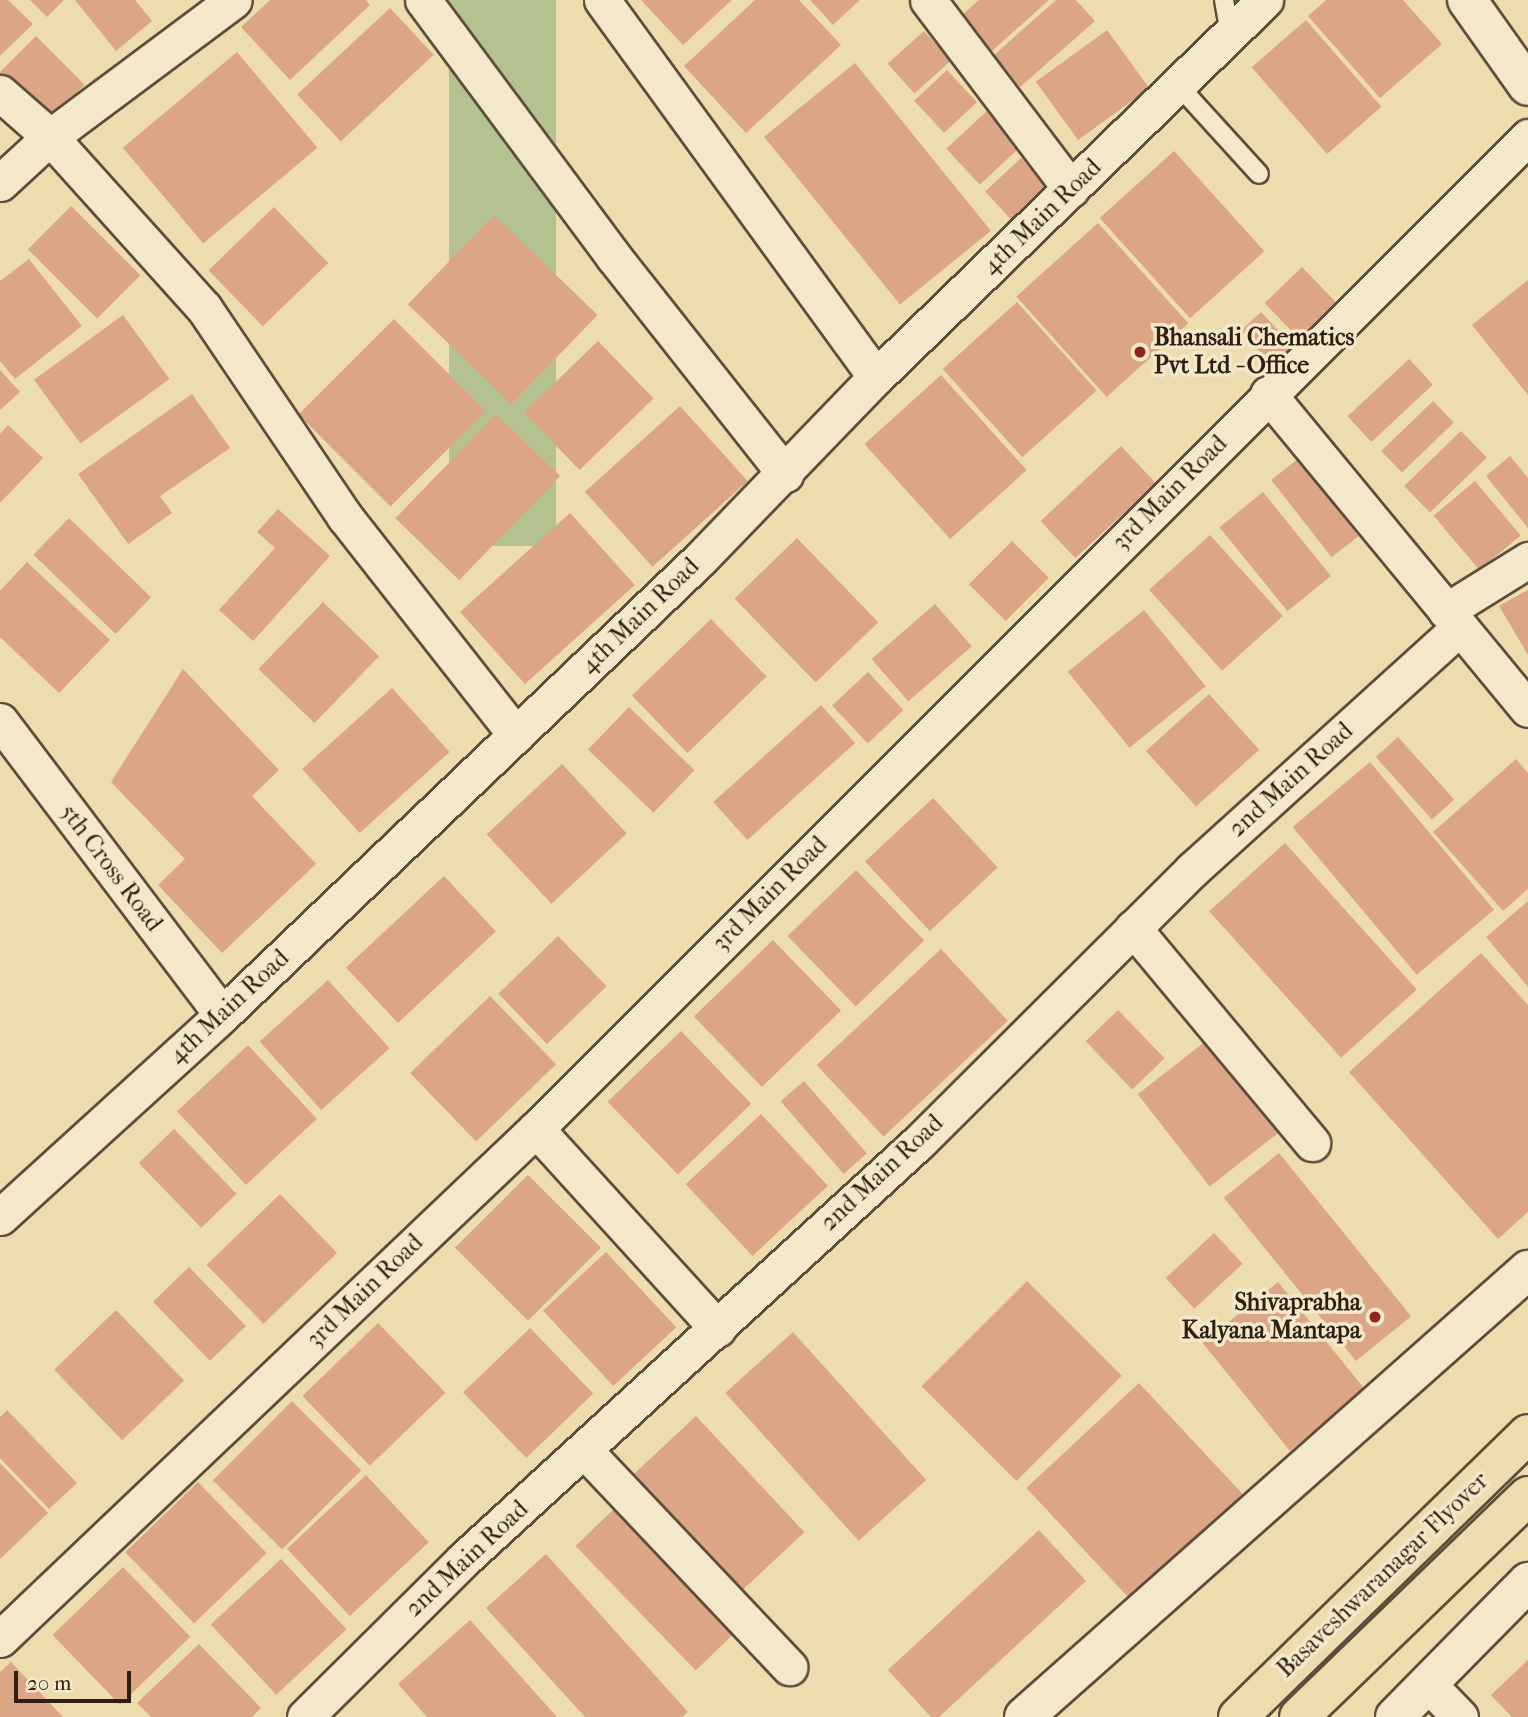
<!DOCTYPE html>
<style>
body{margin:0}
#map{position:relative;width:1528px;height:1717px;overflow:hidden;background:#eddcad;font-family:"IM FELL French Canon",serif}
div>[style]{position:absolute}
.green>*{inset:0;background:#b3c28e;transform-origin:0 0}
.building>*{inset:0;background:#dca686;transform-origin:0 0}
.roads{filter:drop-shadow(2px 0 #5e4e39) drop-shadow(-2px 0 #5e4e39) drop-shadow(0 2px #5e4e39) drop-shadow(0 -2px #5e4e39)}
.lane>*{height:18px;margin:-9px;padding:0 9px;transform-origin:9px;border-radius:9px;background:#f3e8ca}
.street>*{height:35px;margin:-17.5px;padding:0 17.5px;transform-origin:17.5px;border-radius:17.5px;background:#f3e8ca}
.secondary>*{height:38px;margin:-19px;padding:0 19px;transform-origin:19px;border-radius:19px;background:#f3e8ca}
.primary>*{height:38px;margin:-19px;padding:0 19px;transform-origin:19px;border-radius:19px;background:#eddcad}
.dots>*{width:19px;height:19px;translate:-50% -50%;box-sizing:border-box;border:4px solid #f3e8ca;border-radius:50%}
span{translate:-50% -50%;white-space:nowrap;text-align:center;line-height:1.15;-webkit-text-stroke:7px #f3e8ca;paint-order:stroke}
.street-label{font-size:24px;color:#2f1f12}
.poi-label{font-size:24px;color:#2f1f12;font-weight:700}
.left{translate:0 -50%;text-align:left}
.right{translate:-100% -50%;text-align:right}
.scale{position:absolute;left:14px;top:1671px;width:117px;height:32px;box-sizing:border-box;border:4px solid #2f1f12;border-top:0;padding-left:9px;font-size:21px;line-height:24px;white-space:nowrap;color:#2f1f12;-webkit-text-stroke:5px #f3e8ca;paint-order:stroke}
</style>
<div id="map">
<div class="green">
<i style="left:449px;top:0;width:107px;height:546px"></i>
</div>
<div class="building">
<i style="clip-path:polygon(0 0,8px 0,33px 24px,0 56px)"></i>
<i style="clip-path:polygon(30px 0,64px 0,47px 17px)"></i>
<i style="clip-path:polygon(75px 0,135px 0,152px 21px,116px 51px)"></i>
<i style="clip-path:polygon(270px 0,366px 0,370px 5px,290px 80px,241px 27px)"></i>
<i style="clip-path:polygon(641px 0,732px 0,683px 45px)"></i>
<i style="clip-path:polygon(755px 0,799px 0,841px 45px,746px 133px,684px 66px)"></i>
<i style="clip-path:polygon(810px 0,860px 0,833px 25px)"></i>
<i style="clip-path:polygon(979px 0,1049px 0,992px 51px,961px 16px)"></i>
<i style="clip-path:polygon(1056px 0,1076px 0,1095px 21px,1020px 87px,993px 56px)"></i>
<i style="clip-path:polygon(1326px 0,1403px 0,1442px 44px,1380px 98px,1308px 16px)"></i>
<i style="left:390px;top:8px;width:64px;height:127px;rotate:47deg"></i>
<i style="left:1306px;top:20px;width:115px;height:72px;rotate:49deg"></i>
<i style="left:1107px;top:30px;width:72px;height:88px;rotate:54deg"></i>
<i style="left:924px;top:31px;width:40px;height:49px;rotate:48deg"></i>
<i style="left:36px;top:36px;width:69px;height:52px;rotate:45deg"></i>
<i style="left:237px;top:52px;width:125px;height:149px;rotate:50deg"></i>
<i style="left:855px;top:63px;width:216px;height:117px;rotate:51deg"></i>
<i style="left:947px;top:70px;width:44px;height:45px;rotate:47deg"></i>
<i style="left:988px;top:110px;width:49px;height:57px;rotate:47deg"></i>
<i style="left:1174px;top:151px;width:135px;height:100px;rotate:48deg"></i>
<i style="left:1021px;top:158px;width:42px;height:49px;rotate:47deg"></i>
<i style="left:71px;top:206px;width:98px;height:61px;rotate:45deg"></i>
<i style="left:274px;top:207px;width:78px;height:91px;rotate:46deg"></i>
<i style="left:494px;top:215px;width:144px;height:124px;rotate:44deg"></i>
<i style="left:1098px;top:223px;width:135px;height:110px;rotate:48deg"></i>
<i style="clip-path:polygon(29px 259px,82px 326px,15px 379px,0 361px,0 281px)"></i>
<i style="left:1302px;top:267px;width:55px;height:52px;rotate:46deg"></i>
<i style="clip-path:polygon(1528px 280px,1528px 395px,1472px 325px)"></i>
<i style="left:1017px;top:302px;width:119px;height:100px;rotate:48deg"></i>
<i style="left:1261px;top:312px;width:49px;height:28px;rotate:47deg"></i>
<i style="left:123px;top:315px;width:79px;height:110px;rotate:54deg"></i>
<i style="left:394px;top:319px;width:130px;height:135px;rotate:45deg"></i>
<i style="left:598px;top:341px;width:80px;height:103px;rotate:46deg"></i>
<i style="left:1409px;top:359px;width:35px;height:84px;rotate:47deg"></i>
<i style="clip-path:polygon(0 370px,20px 392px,0 410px)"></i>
<i style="left:941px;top:375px;width:128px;height:103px;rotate:48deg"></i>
<i style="clip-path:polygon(192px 394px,230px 448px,160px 496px,172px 513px,128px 544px,78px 474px)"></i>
<i style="left:1433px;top:401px;width:30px;height:72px;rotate:46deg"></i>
<i style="left:680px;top:406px;width:101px;height:128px;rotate:48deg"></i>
<i style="left:496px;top:414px;width:89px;height:145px;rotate:44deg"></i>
<i style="clip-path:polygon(8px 425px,43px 458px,0 503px,0 434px)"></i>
<i style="left:1461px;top:431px;width:37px;height:79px;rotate:46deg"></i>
<i style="left:1121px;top:446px;width:51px;height:110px;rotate:47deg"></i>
<i style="clip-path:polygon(1510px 456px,1528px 478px,1528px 528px,1486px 476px)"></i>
<i style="left:1298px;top:459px;width:98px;height:34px;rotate:52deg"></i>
<i style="left:1475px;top:481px;width:71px;height:54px;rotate:50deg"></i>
<i style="left:1263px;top:492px;width:108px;height:56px;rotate:51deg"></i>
<i style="clip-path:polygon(278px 509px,330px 556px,253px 641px,219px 610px,275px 548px,257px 532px)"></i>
<i style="left:570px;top:513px;width:97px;height:148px;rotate:48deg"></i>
<i style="left:69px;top:518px;width:114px;height:51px;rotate:44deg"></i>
<i style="left:1210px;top:535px;width:109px;height:82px;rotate:48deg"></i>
<i style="left:797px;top:538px;width:117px;height:87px;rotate:46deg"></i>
<i style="left:1012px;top:541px;width:52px;height:61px;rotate:45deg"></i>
<i style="clip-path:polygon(27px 562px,110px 640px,59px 693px,0 637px,0 591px)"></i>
<i style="clip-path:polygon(1528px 590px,1528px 655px,1499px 606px)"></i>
<i style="left:323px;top:602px;width:78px;height:93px;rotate:44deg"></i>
<i style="left:935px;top:604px;width:56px;height:84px;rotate:49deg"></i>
<i style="left:1144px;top:610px;width:98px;height:98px;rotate:51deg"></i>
<i style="left:711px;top:619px;width:80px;height:110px;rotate:46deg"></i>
<i style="clip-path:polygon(183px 669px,279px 770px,252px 796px,316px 864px,222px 953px,158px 885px,185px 859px,111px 782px)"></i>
<i style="left:868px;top:672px;width:52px;height:49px;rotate:47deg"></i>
<i style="left:392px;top:688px;width:86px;height:121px;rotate:48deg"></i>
<i style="left:1209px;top:694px;width:75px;height:85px;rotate:48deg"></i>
<i style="left:821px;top:705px;width:51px;height:145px;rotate:48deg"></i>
<i style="left:629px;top:707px;width:91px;height:59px;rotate:44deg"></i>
<i style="left:1398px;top:737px;width:84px;height:30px;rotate:48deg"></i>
<i style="clip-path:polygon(1516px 759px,1528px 773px,1528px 889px,1503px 911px,1433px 832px)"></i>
<i style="left:1370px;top:762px;width:193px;height:101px;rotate:50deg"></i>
<i style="left:562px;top:764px;width:95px;height:103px;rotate:47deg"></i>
<i style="left:933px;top:798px;width:95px;height:93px;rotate:47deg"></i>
<i style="left:1285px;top:843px;width:197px;height:102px;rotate:48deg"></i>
<i style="left:856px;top:870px;width:98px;height:95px;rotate:46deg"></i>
<i style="left:444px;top:876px;width:76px;height:134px;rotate:47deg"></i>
<i style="clip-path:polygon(1528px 901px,1528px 987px,1486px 937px)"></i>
<i style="left:558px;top:936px;width:70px;height:83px;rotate:46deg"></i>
<i style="left:773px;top:940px;width:98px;height:110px;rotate:46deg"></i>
<i style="left:941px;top:949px;width:98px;height:170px;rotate:47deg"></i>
<i style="clip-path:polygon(1481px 953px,1528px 1005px,1528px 1212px,1498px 1239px,1349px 1072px)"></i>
<i style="left:328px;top:980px;width:92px;height:92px;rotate:48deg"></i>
<i style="left:490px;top:996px;width:95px;height:111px;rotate:46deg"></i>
<i style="left:1118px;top:1010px;width:67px;height:45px;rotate:46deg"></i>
<i style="left:681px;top:1031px;width:101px;height:102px;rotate:46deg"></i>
<i style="left:1211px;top:1037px;width:117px;height:93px;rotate:52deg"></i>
<i style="left:248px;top:1045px;width:101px;height:97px;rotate:47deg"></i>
<i style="left:804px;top:1081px;width:96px;height:31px;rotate:49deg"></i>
<i style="left:761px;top:1114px;width:98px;height:103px;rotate:47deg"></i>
<i style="left:174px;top:1129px;width:90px;height:49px;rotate:46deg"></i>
<i style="left:1279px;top:1153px;width:210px;height:71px;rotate:51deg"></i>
<i style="left:528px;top:1175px;width:103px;height:103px;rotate:45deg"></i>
<i style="left:280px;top:1194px;width:82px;height:102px;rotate:46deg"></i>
<i style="left:1214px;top:1233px;width:42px;height:66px;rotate:47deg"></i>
<i style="left:606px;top:1252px;width:103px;height:86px;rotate:47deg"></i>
<i style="left:189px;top:1267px;width:82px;height:50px;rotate:46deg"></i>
<i style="left:1027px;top:1281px;width:134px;height:149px;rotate:45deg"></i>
<i style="left:1278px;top:1282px;width:139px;height:97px;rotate:51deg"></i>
<i style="left:116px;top:1310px;width:98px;height:86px;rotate:46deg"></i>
<i style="left:378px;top:1323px;width:97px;height:105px;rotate:46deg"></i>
<i style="left:530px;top:1328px;width:91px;height:93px;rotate:46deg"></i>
<i style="left:793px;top:1332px;width:199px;height:91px;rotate:48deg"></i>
<i style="left:1139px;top:1383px;width:155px;height:154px;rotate:47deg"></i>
<i style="left:292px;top:1401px;width:98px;height:112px;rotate:45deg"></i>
<i style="clip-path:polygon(7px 1410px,77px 1483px,49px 1509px,0 1458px,0 1417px)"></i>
<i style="left:696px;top:1416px;width:159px;height:85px;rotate:47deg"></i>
<i style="clip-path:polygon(0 1463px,48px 1513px,0 1559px)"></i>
<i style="left:366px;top:1475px;width:92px;height:108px;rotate:47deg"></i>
<i style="left:198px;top:1482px;width:99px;height:101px;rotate:46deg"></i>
<i style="left:618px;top:1505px;width:173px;height:59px;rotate:46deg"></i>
<i style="clip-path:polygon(1039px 1530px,1086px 1581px,939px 1717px,931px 1717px,888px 1670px)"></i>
<i style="clip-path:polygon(546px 1554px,688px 1712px,682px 1717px,585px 1717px,486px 1608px)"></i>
<i style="left:281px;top:1559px;width:96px;height:96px;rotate:47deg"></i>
<i style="left:123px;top:1567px;width:97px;height:98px;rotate:46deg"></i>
<i style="clip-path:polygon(470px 1620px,557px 1717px,427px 1717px,398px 1684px)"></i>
<i style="clip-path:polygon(199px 1644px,261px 1708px,252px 1717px,151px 1717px,137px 1703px)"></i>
<i style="clip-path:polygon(1528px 1660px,1528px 1717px,1512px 1717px,1491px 1695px)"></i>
<i style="clip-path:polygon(11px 1662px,63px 1717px,0 1717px,0 1672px)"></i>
</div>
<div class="roads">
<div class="lane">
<i style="left:1224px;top:0;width:35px;rotate:80deg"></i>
<i style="left:1178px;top:85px;width:120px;rotate:47.7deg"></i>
</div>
<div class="street">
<i style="left:423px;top:0;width:319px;rotate:53.4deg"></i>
<i style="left:613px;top:256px;width:278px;rotate:51.7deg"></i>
<i style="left:602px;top:0;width:466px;rotate:54deg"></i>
<i style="left:928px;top:0;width:237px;rotate:52.9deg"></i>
<i style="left:0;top:93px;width:67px;rotate:41.3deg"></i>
<i style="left:50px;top:137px;width:230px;rotate:48deg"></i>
<i style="left:204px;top:308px;width:252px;rotate:56deg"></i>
<i style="left:345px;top:517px;width:277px;rotate:51.9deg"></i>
<i style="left:0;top:183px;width:68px;rotate:-42.6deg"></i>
<i style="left:50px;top:137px;width:229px;rotate:-36.7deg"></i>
<i style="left:1268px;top:394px;width:408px;rotate:50.5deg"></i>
<i style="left:1446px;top:611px;width:97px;rotate:-31.9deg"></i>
<i style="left:0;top:721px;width:368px;rotate:52.9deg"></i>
<i style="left:1133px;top:928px;width:280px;rotate:50.2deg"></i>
<i style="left:536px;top:1129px;width:270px;rotate:47.7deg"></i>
<i style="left:0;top:1217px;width:300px;rotate:-42.3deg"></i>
<i style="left:222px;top:1015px;width:662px;rotate:-43.65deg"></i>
<i style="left:701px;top:558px;width:252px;rotate:-46deg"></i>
<i style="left:876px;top:377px;width:542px;rotate:-44.1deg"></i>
<i style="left:584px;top:1450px;width:299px;rotate:46.6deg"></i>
<i style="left:0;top:1639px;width:740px;rotate:-43.58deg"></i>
<i style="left:536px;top:1129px;width:1403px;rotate:-45deg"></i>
<i style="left:1428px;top:1684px;width:46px;rotate:45.9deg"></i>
<i style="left:305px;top:1717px;width:224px;rotate:-44.8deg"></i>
<i style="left:464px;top:1559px;width:619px;rotate:-42.51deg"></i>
<i style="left:920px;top:1141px;width:384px;rotate:-44.9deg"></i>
<i style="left:1192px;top:870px;width:360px;rotate:-42.2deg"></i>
</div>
<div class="secondary">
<i style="left:1467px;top:0;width:105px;rotate:54.7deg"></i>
<i style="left:1024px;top:1717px;width:674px;rotate:-41.57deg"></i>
<i style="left:1395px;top:1717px;width:190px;rotate:-45.4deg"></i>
</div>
<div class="primary">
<i style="left:1238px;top:1717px;width:405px;rotate:-44.3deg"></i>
<i style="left:1299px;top:1717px;width:318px;rotate:-44deg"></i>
</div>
</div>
<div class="dots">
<i style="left:1140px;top:352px;background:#8f2418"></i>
<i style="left:1375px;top:1317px;background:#8f2418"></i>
</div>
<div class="street-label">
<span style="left:1042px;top:217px;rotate:-44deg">4th Main Road</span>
<span style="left:1170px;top:493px;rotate:-45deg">3rd Main Road</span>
<span style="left:640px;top:616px;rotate:-44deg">4th Main Road</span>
<span style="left:1291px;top:780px;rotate:-42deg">2nd Main Road</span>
<span style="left:111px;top:868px;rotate:53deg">5th Cross Road</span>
<span style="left:770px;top:894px;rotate:-45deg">3rd Main Road</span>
<span style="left:229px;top:1007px;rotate:-43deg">4th Main Road</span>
<span style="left:882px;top:1173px;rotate:-43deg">2nd Main Road</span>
<span style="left:365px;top:1291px;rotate:-44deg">3rd Main Road</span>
<span style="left:467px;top:1559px;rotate:-43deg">2nd Main Road</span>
<span style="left:1383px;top:1575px;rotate:-44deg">Basaveshwaranagar Flyover</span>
</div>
<div class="poi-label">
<span class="left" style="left:1154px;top:352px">Bhansali Chematics<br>Pvt Ltd - Office</span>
<span class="right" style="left:1361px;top:1317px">Shivaprabha<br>Kalyana Mantapa</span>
</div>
<div class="scale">20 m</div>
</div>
